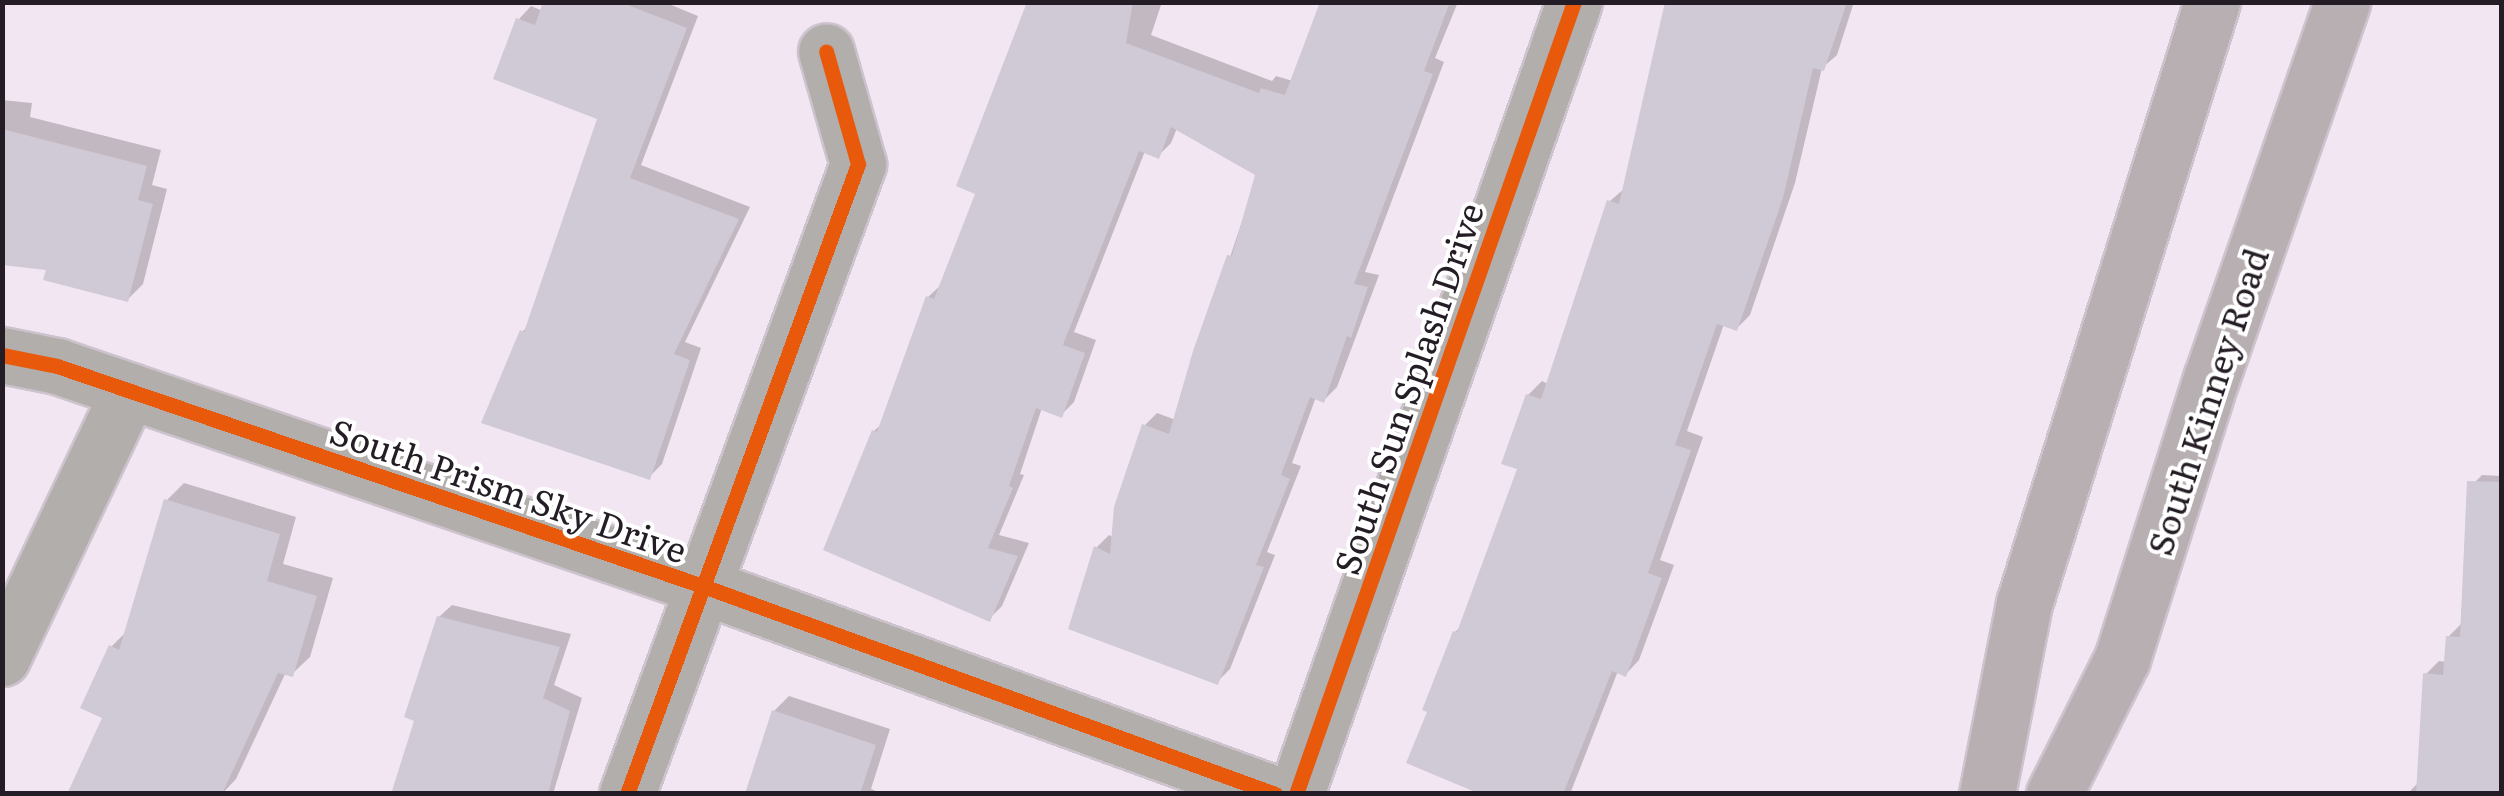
<!DOCTYPE html>
<style>
body{margin:0}
#map{position:relative;width:2504px;height:796px;overflow:hidden;background:#f3e6f3;font-family:Literata,serif}
div>[style]{position:absolute}
.shadow>*{inset:0;background:#0003}
.building>*{inset:0;background:#cfcad6}
.roads{filter:drop-shadow(2px 0 #cdc3cd) drop-shadow(-2px 0 #cdc3cd) drop-shadow(0 2px #cdc3cd) drop-shadow(0 -2px #cdc3cd)}
.minor>*{height:55px;margin:-27.5px;padding:0 27.5px;transform-origin:27.5px;border-radius:27.5px;background:#b2aeac}
.major>*{height:55px;margin:-27.5px;padding:0 27.5px;transform-origin:27.5px;border-radius:27.5px;background:#b7afb1}
.cycleway>*{height:15px;margin:-7.5px;padding:0 7.5px;transform-origin:7.5px;border-radius:7.5px;background:#e8590c}
span{translate:-50% -50%;white-space:nowrap;text-align:center;line-height:1.15;-webkit-text-stroke:8px #fff;paint-order:stroke}
.street-label{font-size:35px;color:#251d25}
.frame{position:absolute;inset:0;border:5px solid #251d25;pointer-events:none}
</style>
<div id="map">
<div class="shadow">
<i style="clip-path:polygon(546px 2px,664px 2px,698px 16px,641px 165px,750px 207px,685px 342px,701px 348px,662px 464px,649px 477px,522px 332px,530px 324px,600px 117px,519px 19px,531px 6px,543px 11px)"></i>
<i style="clip-path:polygon(1029px 2px,1162px 2px,1151px 35px,1272px 81px,1276px 76px,1293px 81px,1322px 2px,1458px 2px,1435px 58px,1444px 62px,1365px 272px,1379px 275px,1337px 387px,1324px 400px,1316px 397px,1292px 463px,1301px 466px,1267px 552px,1275px 555px,1230px 669px,1217px 682px,1096px 548px,1109px 535px,1114px 538px,1144px 426px,1157px 413px,1176px 420px,1258px 173px,1177px 128px,1171px 143px,1158px 156px,1145px 151px,1074px 332px,1096px 340px,1074px 402px,1061px 415px,1042px 408px,1020px 474px,1024px 475px,999px 535px,1029px 543px,1002px 606px,989px 619px,874px 431px,883px 423px,928px 297px,941px 285px,978px 192px)"></i>
<i style="clip-path:polygon(1666px 2px,1854px 2px,1837px 55px,1822px 68px,1795px 183px,1750px 315px,1736px 329px,1724px 324px,1687px 431px,1703px 437px,1660px 560px,1674px 565px,1639px 660px,1626px 674px,1618px 671px,1570px 794px,1486px 794px,1430px 710px,1455px 632px,1462px 625px,1520px 468px,1528px 395px,1542px 381px,1548px 384px,1610px 201px,1625px 188px)"></i>
<i style="clip-path:polygon(2px 100px,32px 103px,30px 117px,161px 150px,152px 185px,167px 189px,143px 284px,128px 299px,49px 268px,2px 262px)"></i>
<i style="clip-path:polygon(2482px 475px,2502px 476px,2502px 794px,2407px 794px,2419px 782px,2426px 674px,2439px 661px,2446px 662px,2448px 637px,2461px 624px,2469px 488px)"></i>
<i style="clip-path:polygon(184px 483px,296px 517px,283px 564px,333px 578px,310px 657px,292px 674px,286px 672px,236px 779px,222px 794px,105px 717px,111px 647px,128px 630px,166px 501px)"></i>
<i style="clip-path:polygon(452px 605px,571px 634px,554px 685px,582px 698px,553px 794px,393px 794px,418px 719px,439px 617px)"></i>
<i style="clip-path:polygon(789px 696px,890px 729px,871px 789px,883px 794px,745px 794px,774px 711px)"></i>
</div>
<div class="building">
<i style="clip-path:polygon(543px 2px,620px 2px,687px 28px,630px 178px,739px 219px,674px 354px,690px 360px,650px 480px,481px 423px,520px 330px,524px 332px,597px 119px,493px 79px,516px 18px,535px 25px)"></i>
<i style="clip-path:polygon(1027px 2px,1133px 2px,1126px 43px,1259px 93px,1261px 88px,1285px 95px,1320px 2px,1450px 2px,1424px 71px,1433px 74px,1354px 284px,1368px 287px,1351px 338px,1347px 336px,1324px 403px,1310px 397px,1281px 475px,1290px 479px,1256px 565px,1264px 567px,1218px 685px,1068px 629px,1094px 546px,1110px 554px,1114px 507px,1142px 424px,1169px 434px,1193px 351px,1227px 255px,1232px 256px,1255px 175px,1171px 127px,1159px 159px,1139px 151px,1063px 345px,1085px 353px,1062px 418px,1036px 408px,1009px 486px,1013px 488px,988px 548px,1018px 556px,990px 622px,823px 550px,872px 430px,877px 432px,926px 296px,934px 299px,975px 194px,956px 186px)"></i>
<i style="clip-path:polygon(1665px 2px,1847px 2px,1824px 71px,1813px 68px,1783px 198px,1737px 331px,1717px 324px,1675px 445px,1691px 450px,1648px 573px,1662px 578px,1626px 677px,1612px 671px,1563px 794px,1480px 794px,1406px 763px,1427px 712px,1422px 710px,1453px 631px,1457px 632px,1517px 469px,1501px 464px,1526px 394px,1541px 399px,1607px 200px,1619px 204px)"></i>
<i style="clip-path:polygon(2px 129px,147px 166px,138px 200px,153px 204px,128px 302px,43px 280px,46px 270px,2px 265px)"></i>
<i style="clip-path:polygon(2467px 481px,2502px 482px,2502px 794px,2416px 794px,2423px 673px,2443px 675px,2446px 636px,2460px 637px)"></i>
<i style="clip-path:polygon(164px 499px,280px 534px,267px 581px,317px 596px,293px 677px,278px 673px,222px 794px,67px 794px,102px 718px,80px 708px,109px 645px,119px 650px)"></i>
<i style="clip-path:polygon(437px 616px,560px 647px,543px 698px,570px 711px,548px 794px,391px 794px,414px 721px,404px 717px)"></i>
<i style="clip-path:polygon(772px 710px,876px 745px,860px 794px,745px 794px)"></i>
</div>
<div class="roads">
<div class="minor">
<i style="left:2px;top:355px;width:56px;rotate:11.3deg"></i>
<i style="left:57px;top:366px;width:682px;rotate:18.81deg"></i>
<i style="left:703px;top:586px;width:609px;rotate:19.98deg"></i>
<i style="left:2px;top:658px;width:296px;rotate:-64.6deg"></i>
<i style="left:627px;top:794px;width:671px;rotate:-69.86deg"></i>
<i style="left:858px;top:164px;width:117px;rotate:-105.8deg"></i>
<i style="left:1296px;top:794px;width:839px;rotate:-70.66deg"></i>
</div>
<div class="major">
<i style="left:1987px;top:794px;width:194px;rotate:-79deg"></i>
<i style="left:2024px;top:604px;width:631px;rotate:-72.66deg"></i>
<i style="left:2054px;top:794px;width:151px;rotate:-63.3deg"></i>
<i style="left:2122px;top:659px;width:294px;rotate:-72.4deg"></i>
<i style="left:2211px;top:379px;width:399px;rotate:-70.8deg"></i>
</div>
</div>
<div class="cycleway">
<i style="left:2px;top:355px;width:56px;rotate:11.3deg"></i>
<i style="left:57px;top:366px;width:682px;rotate:18.81deg"></i>
<i style="left:703px;top:586px;width:609px;rotate:19.98deg"></i>
<i style="left:627px;top:794px;width:671px;rotate:-69.86deg"></i>
<i style="left:858px;top:164px;width:117px;rotate:-105.8deg"></i>
<i style="left:1296px;top:794px;width:839px;rotate:-70.66deg"></i>
</div>
<div class="street-label">
<span style="left:1407px;top:388px;rotate:-71deg">South Sun Splash Drive</span>
<span style="left:2206px;top:401px;rotate:-72deg">South Kinney Road</span>
<span style="left:509px;top:489px;rotate:19deg">South Prism Sky Drive</span>
</div>
<div class="frame"></div>
</div>
